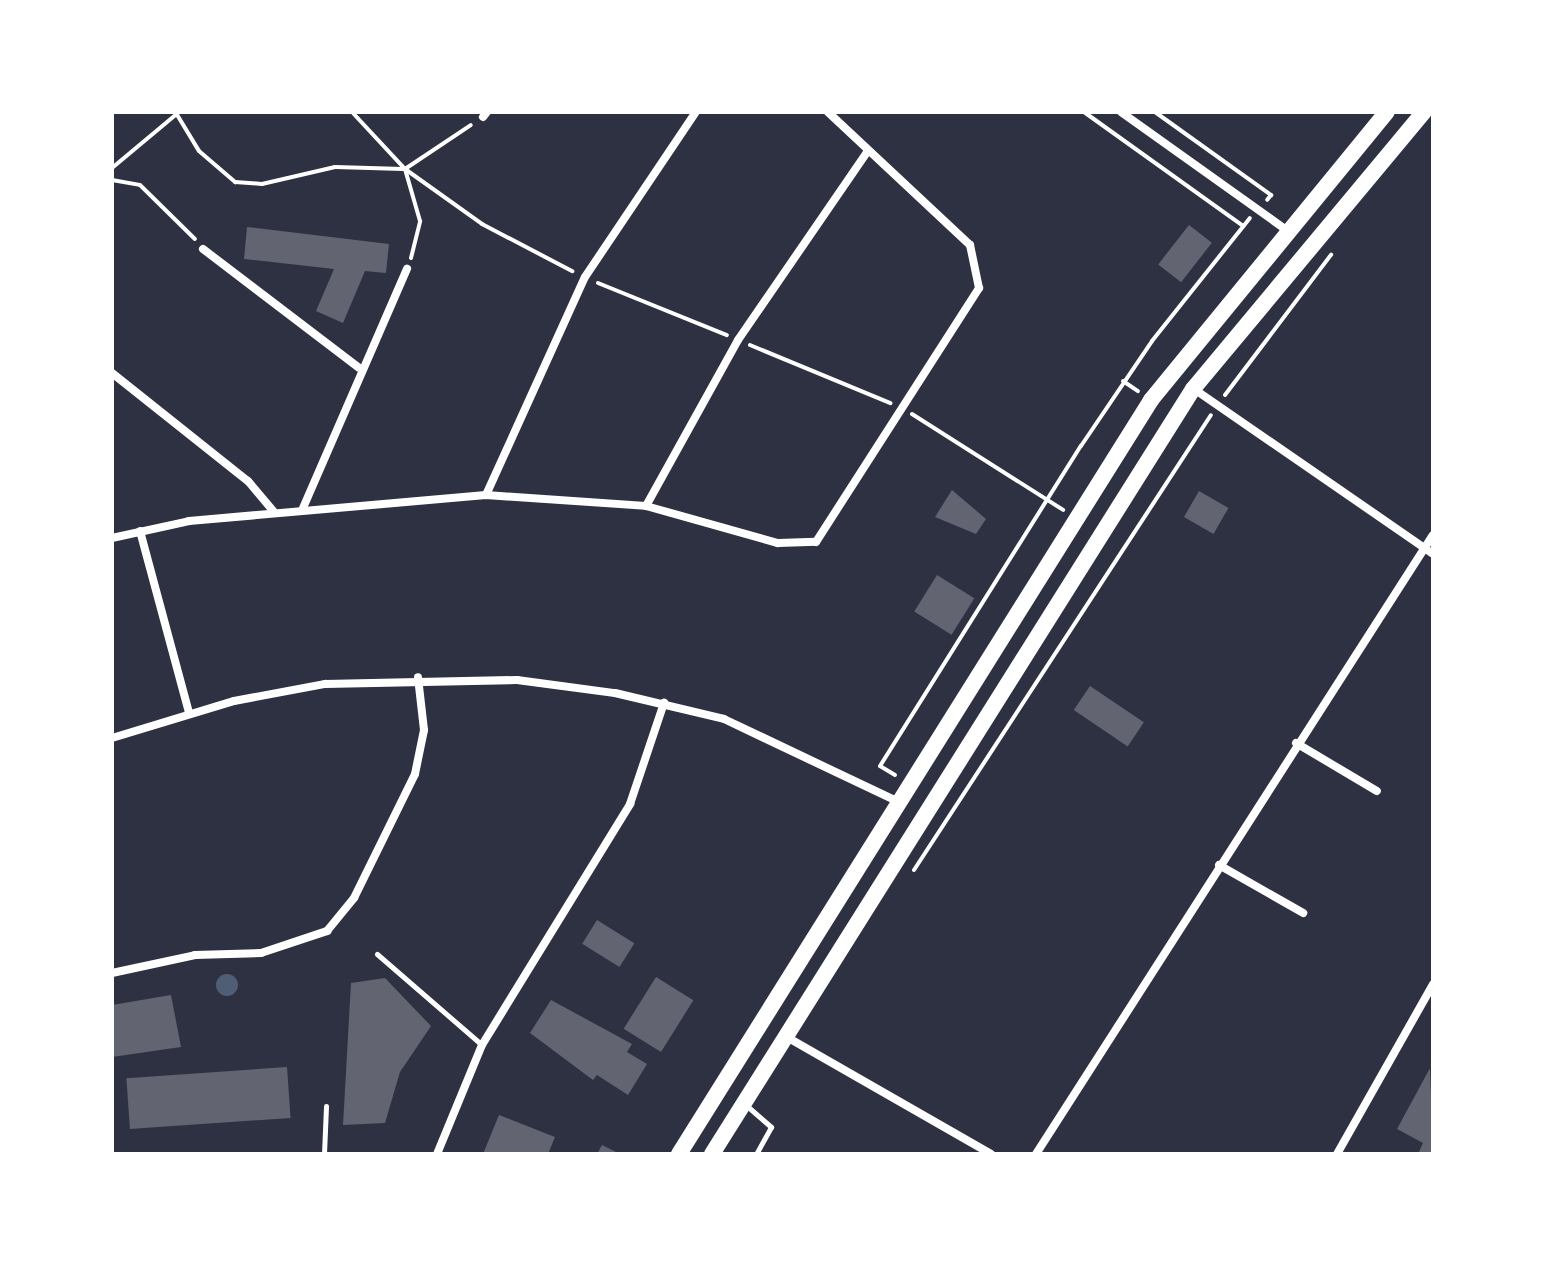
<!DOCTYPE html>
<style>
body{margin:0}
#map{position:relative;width:1545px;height:1266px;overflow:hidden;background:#2d3142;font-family:"Public Sans",sans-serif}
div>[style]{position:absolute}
.water>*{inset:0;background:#4f5d75}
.round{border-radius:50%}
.building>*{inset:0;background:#626471;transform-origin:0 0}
.path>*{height:4px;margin:-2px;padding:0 2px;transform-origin:2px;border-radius:2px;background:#fff}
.service>*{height:5px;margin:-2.5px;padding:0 2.5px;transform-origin:2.5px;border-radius:2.5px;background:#fff}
.minor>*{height:8px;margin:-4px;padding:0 4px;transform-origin:4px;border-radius:4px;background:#fff}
.primary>*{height:16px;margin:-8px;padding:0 8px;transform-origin:8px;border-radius:8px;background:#fff}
span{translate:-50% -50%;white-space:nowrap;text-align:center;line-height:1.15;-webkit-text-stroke:6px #fff;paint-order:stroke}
.frame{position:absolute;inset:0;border:114px solid #fff;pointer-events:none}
</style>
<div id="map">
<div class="water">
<i class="round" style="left:216px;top:974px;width:22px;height:22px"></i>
</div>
<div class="building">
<i style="left:1189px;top:225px;width:29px;height:50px;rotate:38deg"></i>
<i style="clip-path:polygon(247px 227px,389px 244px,386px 273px,365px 271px,343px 323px,316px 311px,334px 269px,244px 259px)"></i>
<i style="clip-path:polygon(952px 490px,986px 519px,976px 534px,935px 517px)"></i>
<i style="left:1199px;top:491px;width:34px;height:30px;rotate:30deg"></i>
<i style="left:937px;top:575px;width:44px;height:43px;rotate:32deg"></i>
<i style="left:1090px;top:686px;width:65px;height:29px;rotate:34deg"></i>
<i style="left:597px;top:920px;width:44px;height:28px;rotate:32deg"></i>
<i style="left:656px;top:977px;width:44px;height:61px;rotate:32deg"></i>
<i style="clip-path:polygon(385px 978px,431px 1026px,400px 1072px,385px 1123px,343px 1125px,351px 983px)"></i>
<i style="clip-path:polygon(171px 995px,181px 1047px,112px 1057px,112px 1005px)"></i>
<i style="clip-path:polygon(551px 1000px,632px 1044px,627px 1052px,647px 1064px,628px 1095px,597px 1075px,593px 1080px,530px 1033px)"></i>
<i style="left:287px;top:1067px;width:51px;height:161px;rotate:86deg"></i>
<i style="clip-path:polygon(1430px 1068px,1433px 1154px,1418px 1154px,1423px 1143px,1397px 1129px)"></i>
<i style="clip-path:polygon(499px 1115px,555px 1137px,548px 1154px,483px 1154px)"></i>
<i style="clip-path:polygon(602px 1145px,620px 1154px,597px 1154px)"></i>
</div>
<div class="path">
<i style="left:352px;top:112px;width:78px;rotate:47.1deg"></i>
<i style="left:405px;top:169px;width:95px;rotate:35.5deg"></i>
<i style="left:482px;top:224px;width:102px;rotate:27.6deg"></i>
<i style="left:1084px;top:112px;width:196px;rotate:35.6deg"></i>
<i style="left:1155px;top:112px;width:143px;rotate:35.6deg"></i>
<i style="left:1271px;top:195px;width:6px;rotate:129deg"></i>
<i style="left:176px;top:113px;width:44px;rotate:58.8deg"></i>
<i style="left:199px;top:151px;width:48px;rotate:40.7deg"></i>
<i style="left:235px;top:182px;width:27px;rotate:4deg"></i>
<i style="left:262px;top:184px;width:75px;rotate:-13.1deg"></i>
<i style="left:335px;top:167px;width:68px;rotate:1.7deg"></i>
<i style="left:112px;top:168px;width:87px;rotate:-39.9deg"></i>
<i style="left:112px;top:180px;width:28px;rotate:10deg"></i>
<i style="left:140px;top:185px;width:77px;rotate:44.5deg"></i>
<i style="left:411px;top:258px;width:38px;rotate:-76deg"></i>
<i style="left:420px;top:221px;width:54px;rotate:-106.1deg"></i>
<i style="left:405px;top:169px;width:79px;rotate:-33.7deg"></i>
<i style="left:598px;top:283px;width:139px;rotate:22deg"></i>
<i style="left:750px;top:345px;width:152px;rotate:22.5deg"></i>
<i style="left:1123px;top:381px;width:18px;rotate:34deg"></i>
<i style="left:1225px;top:395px;width:176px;rotate:-52.9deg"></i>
<i style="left:912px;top:414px;width:179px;rotate:32.4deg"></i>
<i style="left:895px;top:775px;width:17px;rotate:-149deg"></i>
<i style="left:880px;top:766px;width:378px;rotate:-57.9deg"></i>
<i style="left:1081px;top:446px;width:127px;rotate:-55.9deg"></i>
<i style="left:1152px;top:341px;width:157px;rotate:-51.5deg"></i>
<i style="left:914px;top:870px;width:543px;rotate:-56.87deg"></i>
</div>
<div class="service">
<i style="left:377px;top:954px;width:139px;rotate:40.9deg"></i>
<i style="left:747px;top:1106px;width:32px;rotate:41deg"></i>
<i style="left:771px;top:1127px;width:31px;rotate:119deg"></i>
<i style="left:324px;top:1154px;width:48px;rotate:-87.6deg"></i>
<i style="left:630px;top:1154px;width:20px"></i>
</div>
<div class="minor">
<i style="left:1121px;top:112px;width:201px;rotate:35.5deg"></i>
<i style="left:483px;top:117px;width:6px;rotate:-51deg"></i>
<i style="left:203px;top:249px;width:196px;rotate:37.3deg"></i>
<i style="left:112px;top:373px;width:174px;rotate:38.5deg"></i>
<i style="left:248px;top:481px;width:40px;rotate:50deg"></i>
<i style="left:1194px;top:389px;width:290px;rotate:34.6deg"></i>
<i style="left:486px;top:495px;width:239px;rotate:-65.6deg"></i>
<i style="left:585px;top:277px;width:199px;rotate:-56.1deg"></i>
<i style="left:646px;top:506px;width:190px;rotate:-61deg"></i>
<i style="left:738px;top:340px;width:228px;rotate:-55.5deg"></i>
<i style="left:303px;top:508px;width:261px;rotate:-66.5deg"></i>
<i style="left:140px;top:531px;width:188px;rotate:74.9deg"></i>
<i style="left:112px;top:538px;width:79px;rotate:-12.4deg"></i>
<i style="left:189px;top:521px;width:298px;rotate:-5deg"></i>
<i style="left:486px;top:495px;width:160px;rotate:3.9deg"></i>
<i style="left:646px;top:506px;width:137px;rotate:15.7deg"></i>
<i style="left:778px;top:543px;width:38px;rotate:-2deg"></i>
<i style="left:816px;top:542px;width:302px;rotate:-57.3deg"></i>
<i style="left:979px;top:288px;width:44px;rotate:-101.8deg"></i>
<i style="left:970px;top:245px;width:195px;rotate:-136.9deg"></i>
<i style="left:112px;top:738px;width:127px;rotate:-16.9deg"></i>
<i style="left:234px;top:701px;width:93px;rotate:-10.6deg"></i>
<i style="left:325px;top:684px;width:192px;rotate:-1.2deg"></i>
<i style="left:517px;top:680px;width:99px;rotate:7.6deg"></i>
<i style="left:615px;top:693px;width:112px;rotate:13.4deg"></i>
<i style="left:724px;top:719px;width:191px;rotate:25.4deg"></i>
<i style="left:1296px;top:743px;width:94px;rotate:30.7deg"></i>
<i style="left:1219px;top:865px;width:97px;rotate:29.7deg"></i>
<i style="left:112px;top:973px;width:85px;rotate:-12.2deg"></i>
<i style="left:195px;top:955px;width:66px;rotate:-1.7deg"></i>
<i style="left:261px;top:953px;width:70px;rotate:-18.4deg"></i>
<i style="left:327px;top:931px;width:43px;rotate:-50.7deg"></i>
<i style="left:354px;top:898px;width:138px;rotate:-63.8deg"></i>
<i style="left:415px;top:774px;width:45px;rotate:-78.4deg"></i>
<i style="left:424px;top:730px;width:53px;rotate:-96.5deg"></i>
<i style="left:785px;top:1036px;width:237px;rotate:29.8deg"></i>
<i style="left:437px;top:1154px;width:118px;rotate:-67.6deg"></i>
<i style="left:482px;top:1045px;width:283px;rotate:-58.4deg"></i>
<i style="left:630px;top:804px;width:107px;rotate:-71.4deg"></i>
<i style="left:1036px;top:1154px;width:735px;rotate:-57.33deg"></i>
<i style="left:1337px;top:1154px;width:195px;rotate:-60.5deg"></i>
</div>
<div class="primary">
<i style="left:679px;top:1154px;width:890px;rotate:-57.95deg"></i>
<i style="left:1151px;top:400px;width:372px;rotate:-50.7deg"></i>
<i style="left:712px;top:1154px;width:904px;rotate:-57.84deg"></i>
<i style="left:1193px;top:389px;width:361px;rotate:-50.2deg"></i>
</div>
<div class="frame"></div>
</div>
